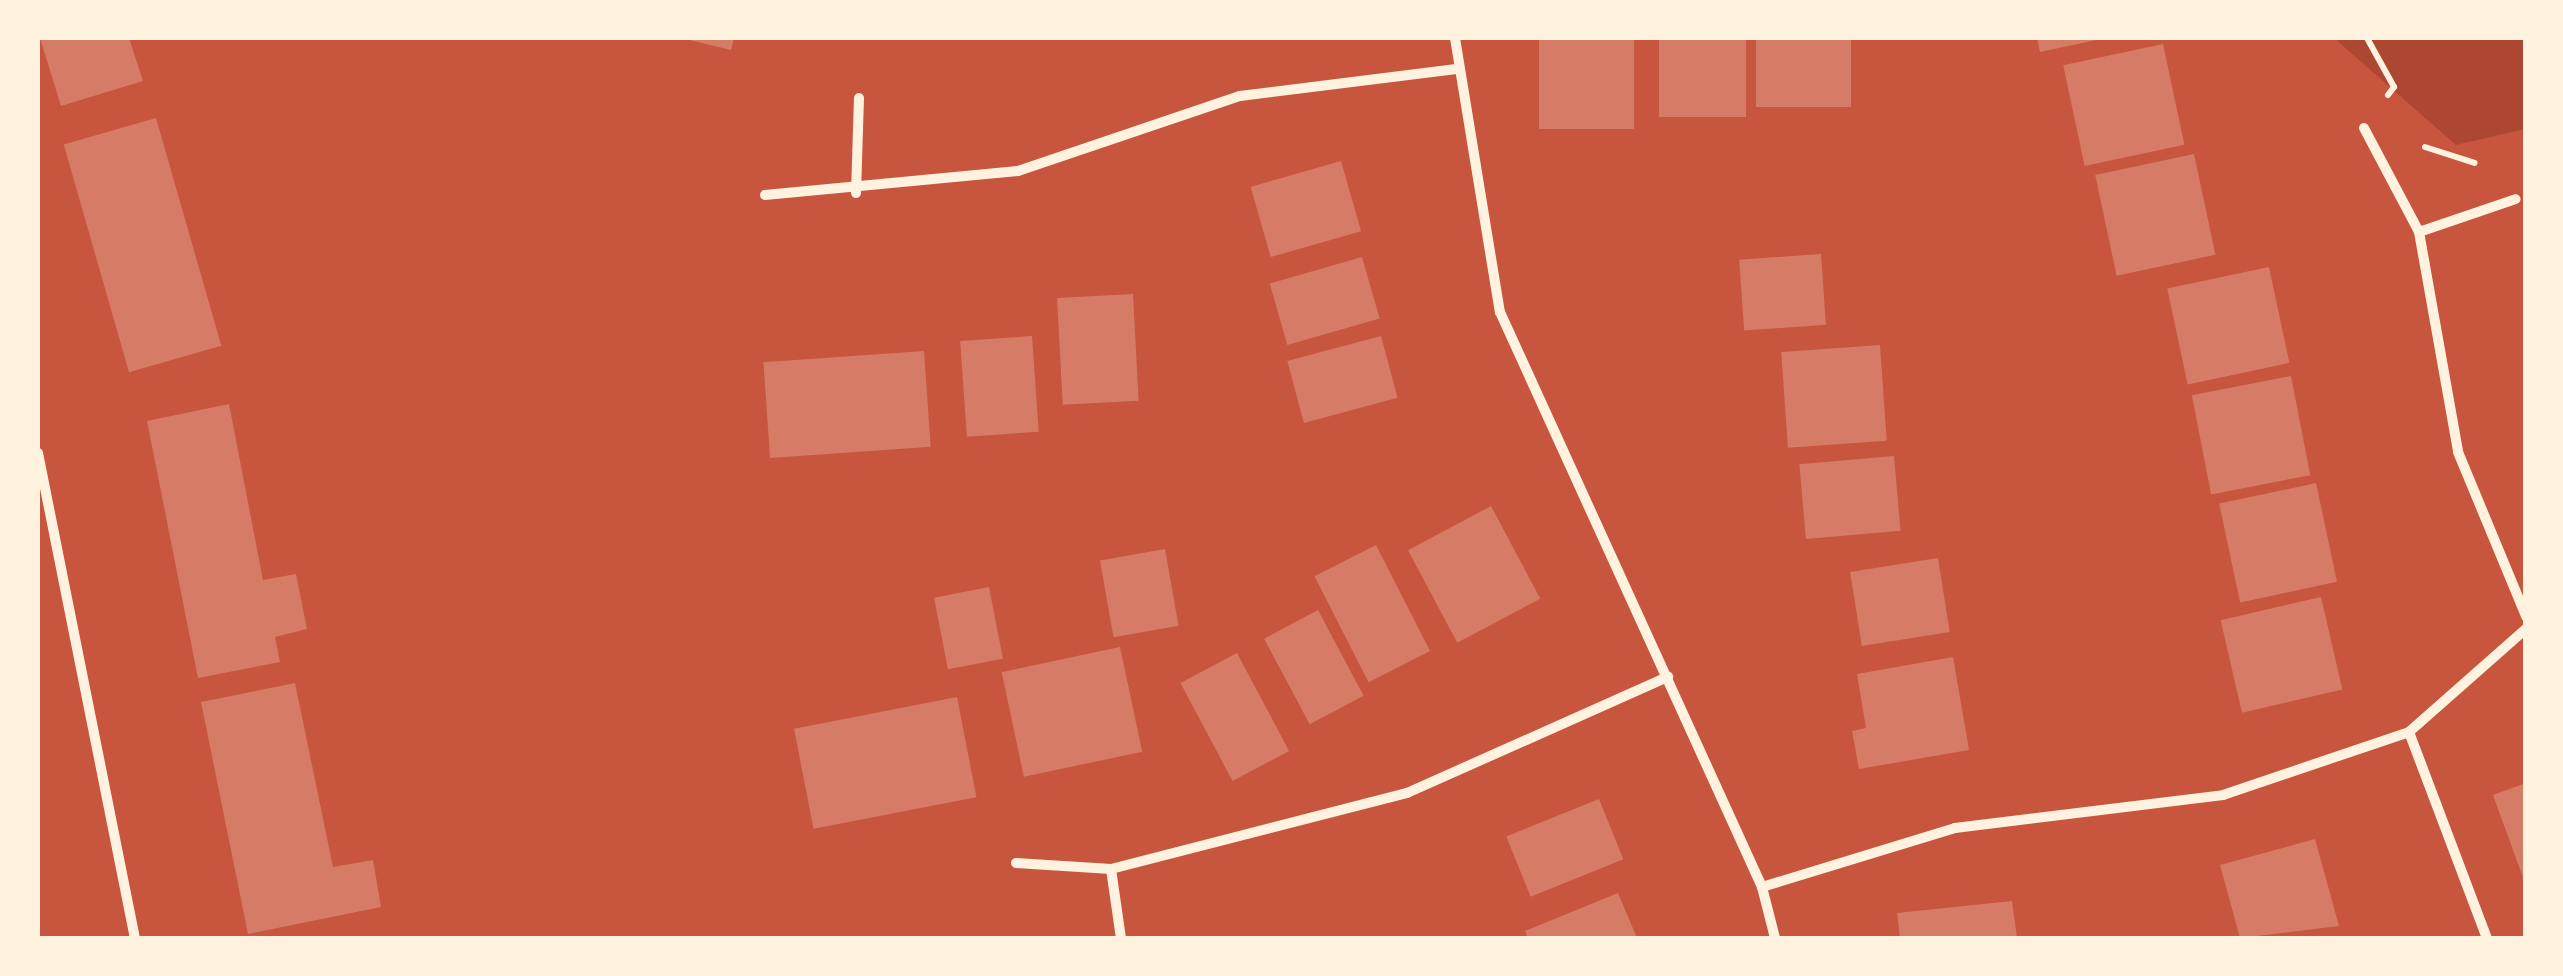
<!DOCTYPE html>
<style>
body{margin:0}
#map{position:relative;width:2563px;height:976px;overflow:hidden;background:#c8553d;font-family:"Times New Roman",serif}
div>[style]{position:absolute}
.green>*{inset:0;background:#ae4732}
.building>*{inset:0;background:#d67c66;transform-origin:0 0}
.path>*{height:6px;margin:-3px;padding:0 3px;transform-origin:3px;border-radius:3px;background:#fff3e0}
.minor>*{height:10px;margin:-5px;padding:0 5px;transform-origin:5px;border-radius:5px;background:#fff3e0}
span{translate:-50% -50%;white-space:nowrap;text-align:center;line-height:1.15;-webkit-text-stroke:10px #fff3e0;paint-order:stroke}
.frame{position:absolute;inset:0;border:40px solid #fff3e0;pointer-events:none}
</style>
<div id="map">
<div class="green">
<i style="clip-path:polygon(2334px 38px,2525px 38px,2525px 129px,2456px 145px)"></i>
</div>
<div class="building">
<i style="clip-path:polygon(40px 38px,129px 38px,143px 81px,61px 106px)"></i>
<i style="clip-path:polygon(681px 38px,734px 38px,731px 50px)"></i>
<i style="left:1539px;top:38px;width:95px;height:91px"></i>
<i style="left:1659px;top:38px;width:87px;height:79px"></i>
<i style="left:1756px;top:38px;width:95px;height:69px"></i>
<i style="clip-path:polygon(2037px 38px,2101px 38px,2101px 39px,2040px 52px)"></i>
<i style="left:2163px;top:44px;width:103px;height:102px;rotate:78deg"></i>
<i style="left:156px;top:118px;width:237px;height:96px;rotate:74deg"></i>
<i style="left:2194px;top:154px;width:103px;height:101px;rotate:78deg"></i>
<i style="left:1341px;top:161px;width:73px;height:94px;rotate:74deg"></i>
<i style="left:1821px;top:254px;width:71px;height:82px;rotate:86deg"></i>
<i style="left:1362px;top:257px;width:64px;height:96px;rotate:74deg"></i>
<i style="left:2269px;top:267px;width:98px;height:104px;rotate:78deg"></i>
<i style="left:1133px;top:294px;width:107px;height:76px;rotate:87deg"></i>
<i style="left:1032px;top:336px;width:96px;height:72px;rotate:86deg"></i>
<i style="left:1381px;top:336px;width:64px;height:97px;rotate:75deg"></i>
<i style="left:1880px;top:345px;width:96px;height:99px;rotate:86deg"></i>
<i style="left:924px;top:351px;width:96px;height:161px;rotate:86deg"></i>
<i style="left:2291px;top:376px;width:101px;height:101px;rotate:79deg"></i>
<i style="clip-path:polygon(229px 404px,263px 580px,296px 574px,307px 629px,275px 637px,280px 662px,198px 678px,147px 421px)"></i>
<i style="left:1894px;top:456px;width:75px;height:95px;rotate:85deg"></i>
<i style="left:2316px;top:483px;width:101px;height:99px;rotate:78deg"></i>
<i style="left:1491px;top:506px;width:105px;height:94px;rotate:62deg"></i>
<i style="left:1376px;top:545px;width:119px;height:69px;rotate:63deg"></i>
<i style="left:1165px;top:549px;width:78px;height:66px;rotate:80deg"></i>
<i style="left:1938px;top:558px;width:75px;height:89px;rotate:81deg"></i>
<i style="left:989px;top:587px;width:73px;height:56px;rotate:79deg"></i>
<i style="left:2321px;top:597px;width:95px;height:103px;rotate:77deg"></i>
<i style="left:1318px;top:610px;width:97px;height:61px;rotate:62deg"></i>
<i style="left:1120px;top:647px;width:107px;height:121px;rotate:78deg"></i>
<i style="left:1237px;top:653px;width:111px;height:64px;rotate:62deg"></i>
<i style="clip-path:polygon(1953px 657px,1969px 750px,1859px 769px,1852px 731px,1866px 728px,1857px 674px)"></i>
<i style="clip-path:polygon(295px 683px,333px 867px,373px 860px,381px 907px,248px 934px,201px 702px)"></i>
<i style="left:957px;top:697px;width:102px;height:166px;rotate:79deg"></i>
<i style="clip-path:polygon(2526px 783px,2526px 883px,2525px 883px,2493px 795px)"></i>
<i style="left:1599px;top:799px;width:65px;height:100px;rotate:68deg"></i>
<i style="clip-path:polygon(2315px 839px,2339px 926px,2240px 938px,2220px 865px)"></i>
<i style="clip-path:polygon(1618px 893px,1637px 938px,1528px 938px,1525px 931px)"></i>
<i style="clip-path:polygon(2012px 901px,2017px 938px,1900px 938px,1897px 913px)"></i>
</div>
<div class="path">
<i style="left:2367px;top:38px;width:56px;rotate:61.1deg"></i>
<i style="left:2394px;top:87px;width:10px;rotate:127deg"></i>
<i style="left:2425px;top:147px;width:52px;rotate:17.7deg"></i>
</div>
<div class="minor">
<i style="left:1455px;top:38px;width:278px;rotate:80.7deg"></i>
<i style="left:1500px;top:312px;width:632px;rotate:65.5deg"></i>
<i style="left:1762px;top:887px;width:53px;rotate:75.7deg"></i>
<i style="left:2364px;top:128px;width:118px;rotate:62.1deg"></i>
<i style="left:2419px;top:232px;width:223px;rotate:79.9deg"></i>
<i style="left:2458px;top:452px;width:178px;rotate:67.5deg"></i>
<i style="left:856px;top:193px;width:95px;rotate:-88.2deg"></i>
<i style="left:765px;top:195px;width:254px;rotate:-5.4deg"></i>
<i style="left:1018px;top:171px;width:234px;rotate:-18.7deg"></i>
<i style="left:1240px;top:96px;width:218px;rotate:-7.1deg"></i>
<i style="left:2419px;top:232px;width:102px;rotate:-18.8deg"></i>
<i style="left:38px;top:453px;width:495px;rotate:78.7deg"></i>
<i style="left:2409px;top:732px;width:220px;rotate:69.3deg"></i>
<i style="left:1016px;top:863px;width:95px;rotate:3.6deg"></i>
<i style="left:1111px;top:869px;width:306px;rotate:-14.4deg"></i>
<i style="left:1407px;top:793px;width:286px;rotate:-24deg"></i>
<i style="left:1111px;top:869px;width:70px;rotate:81.8deg"></i>
<i style="left:1762px;top:887px;width:202px;rotate:-17deg"></i>
<i style="left:1955px;top:828px;width:270px;rotate:-7deg"></i>
<i style="left:2223px;top:795px;width:196px;rotate:-18.7deg"></i>
<i style="left:2409px;top:732px;width:156px;rotate:-41.4deg"></i>
</div>
<div class="frame"></div>
</div>
